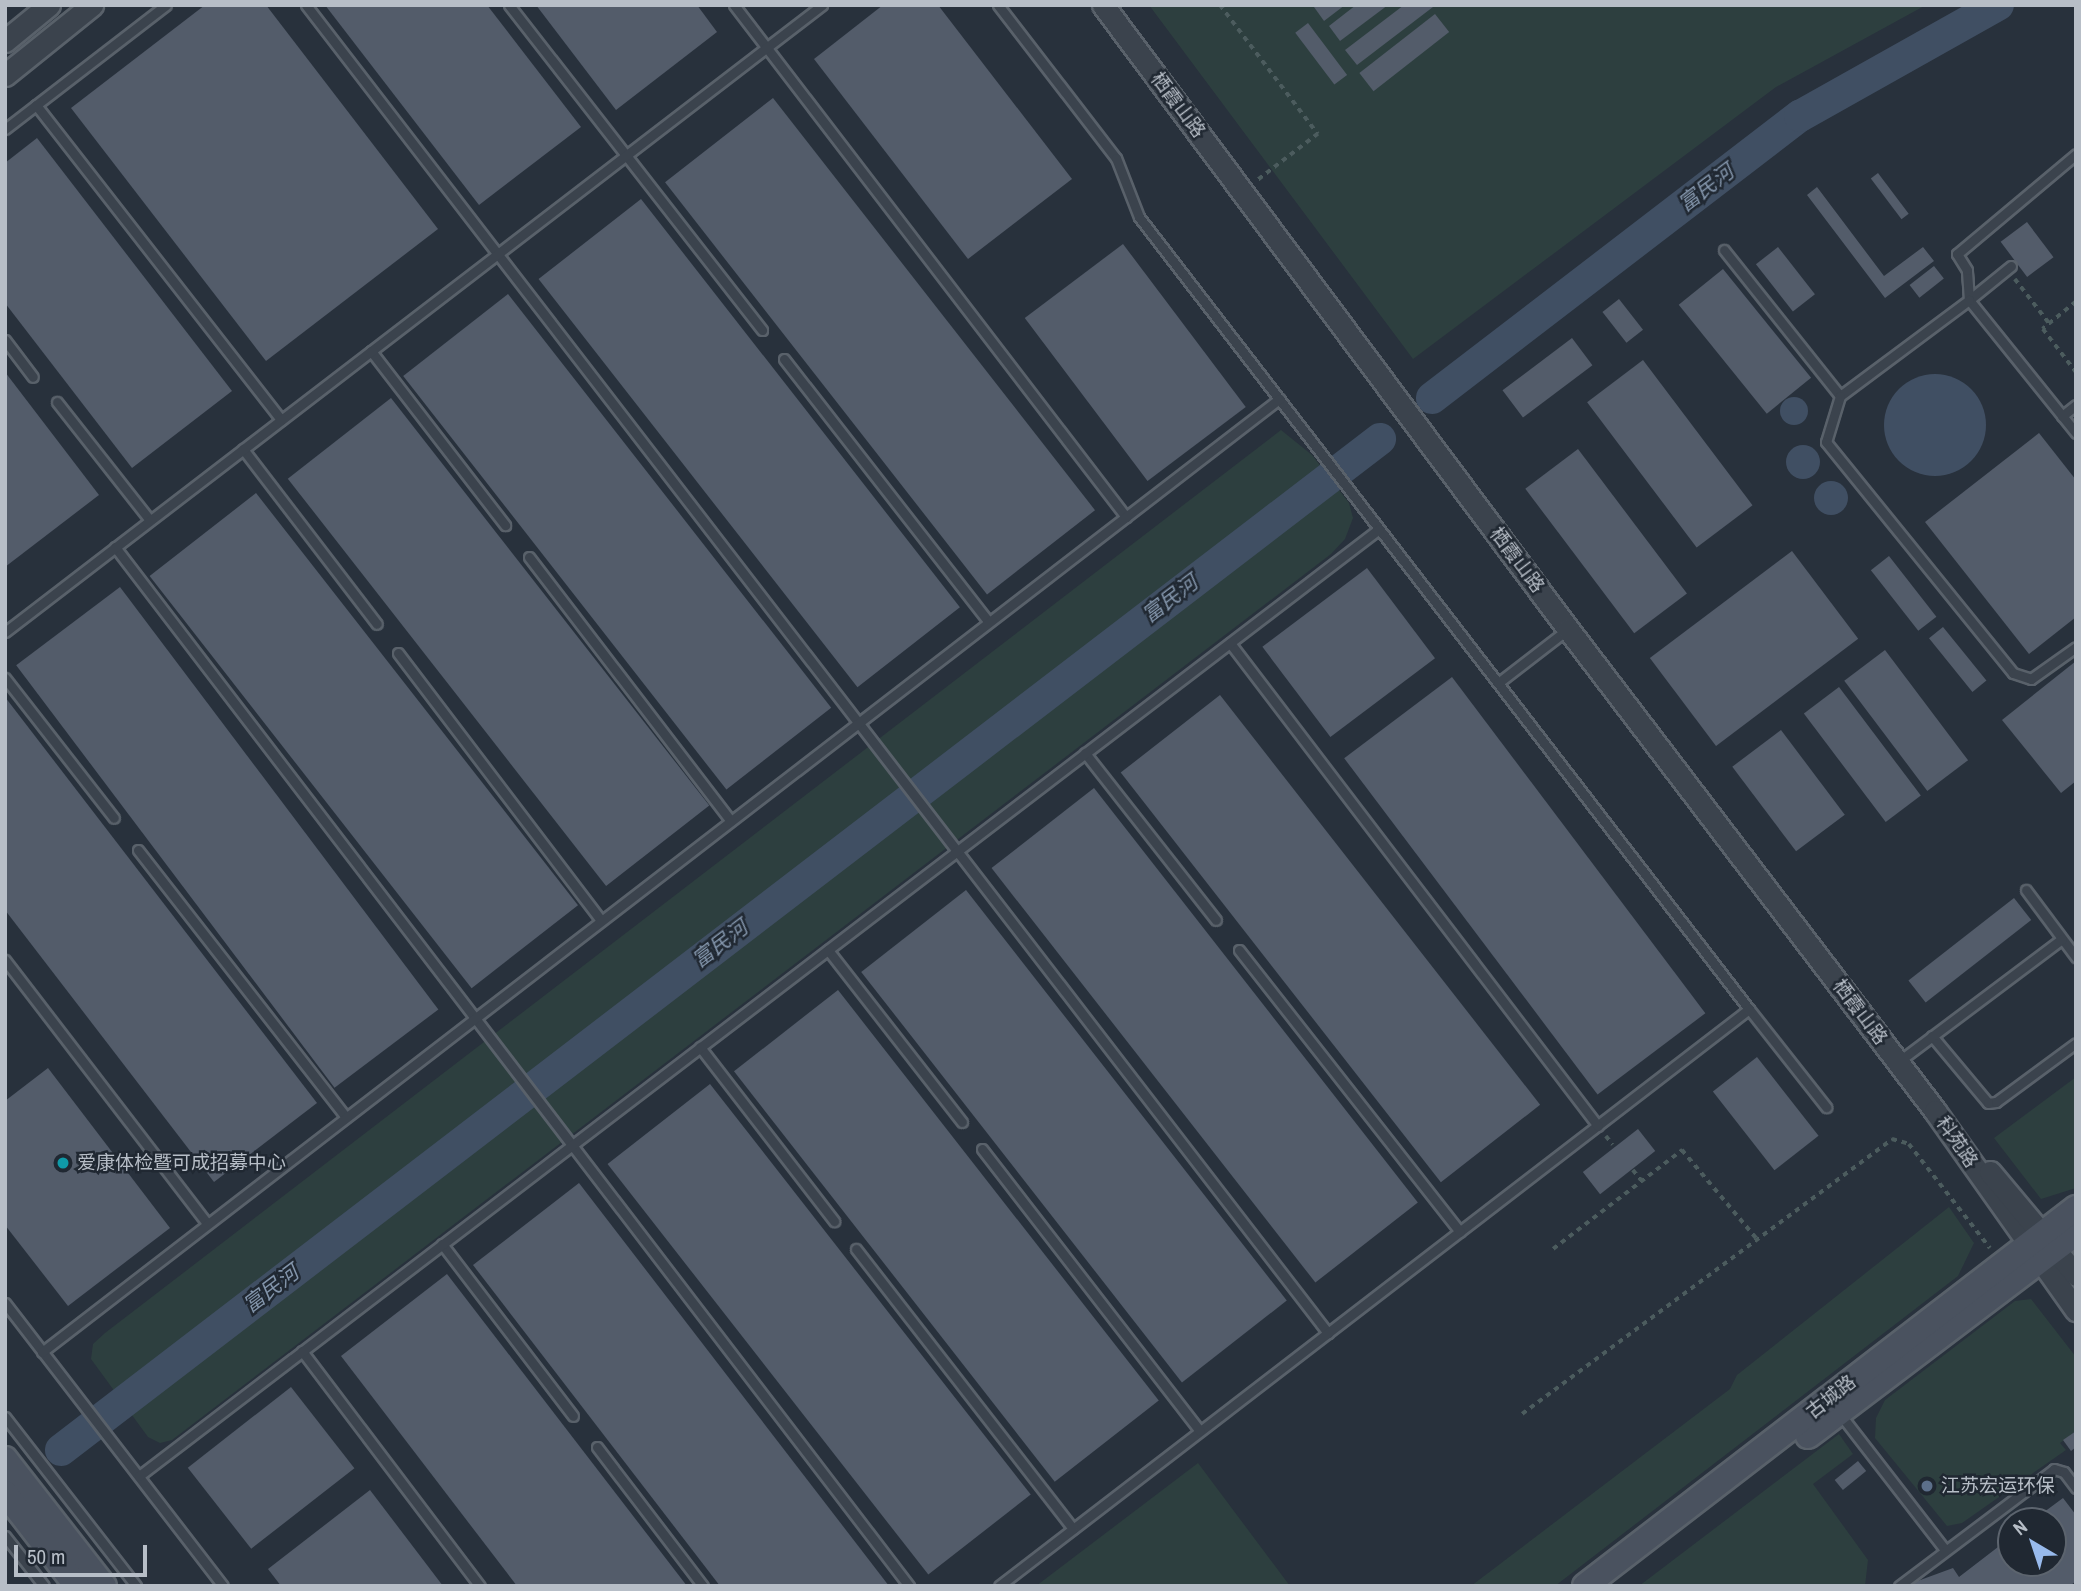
<!DOCTYPE html>
<meta charset="utf-8">
<style>
body{margin:0}
#map{position:relative;width:2081px;height:1591px;overflow:hidden;background:#28313c;font-family:"Archivo Narrow","Noto Sans SC",sans-serif}
div>[style]{position:absolute}
.green>*{inset:0;background:#2d3f3f}
.water>*{inset:0;background:#404f63}
.round{border-radius:50%}
.river>*{height:32px;margin:-16px;padding:0 16px;transform-origin:16px;border-radius:16px;background:#404f63}
.building>*{inset:0;background:#535c6a;transform-origin:0 0}
.path>*{height:3.5px;margin-top:-1.75px;transform-origin:0;background:repeating-linear-gradient(90deg,#4c5c5e 0 5px,transparent 0 10px)}
.roads{filter:drop-shadow(2px 0 #59616a) drop-shadow(-2px 0 #59616a) drop-shadow(0 2px #59616a) drop-shadow(0 -2px #59616a)}
.service>*{height:9px;margin:-4.5px;padding:0 4.5px;transform-origin:4.5px;border-radius:4.5px;background:#3b434d}
.tertiary>*{height:21px;margin:-10.5px;padding:0 10.5px;transform-origin:10.5px;border-radius:10.5px;background:#3b434d}
.secondary>*{height:24px;margin:-12px;padding:0 12px;transform-origin:12px;border-radius:12px;background:#4a525f}
.dots>*{width:19px;height:19px;translate:-50% -50%;box-sizing:border-box;border:4px solid #202832;border-radius:50%}
span{translate:-50% -50%;white-space:nowrap;text-align:center;line-height:1.15;-webkit-text-stroke:5px #202832;paint-order:stroke}
.street-label{font-size:19px;color:#b7bec7}
.poi-label{font-size:19px;color:#b7bec7}
.left{translate:0 -50%;text-align:left}
.water-label{font-size:21px;color:#8395ab;font-style:italic}
.frame{position:absolute;inset:0;border:7px solid #b7bec7;pointer-events:none}
.north{position:absolute;left:1997px;top:1507px;width:70px;height:70px;box-sizing:border-box;background:#202832;border:2px solid #5c646e;border-radius:50%;rotate:321deg;font-size:19px;font-weight:700;line-height:28px;text-align:center;color:#b7bec7}
.north::after{content:'';display:block;margin:auto;width:24px;height:32px;background:#98baec;clip-path:polygon(50% 0,100% 100%,50% 72%,0 100%)}
.scale{position:absolute;left:14px;top:1545px;width:133px;height:32px;box-sizing:border-box;border:4px solid #b7bec7;border-top:0;padding-left:9px;font-size:21px;line-height:24px;white-space:nowrap;color:#b7bec7;-webkit-text-stroke:5px #202832;paint-order:stroke}
</style>
<div id="map">
<div class="green">
<i style="clip-path:polygon(1149px 5px,1926px 5px,1776px 87px,1413px 359px)"></i>
<i style="clip-path:polygon(1281px 430px,1312px 455px,1349px 503px,1353px 518px,1345px 539px,1331px 554px,172px 1440px,160px 1443px,148px 1437px,91px 1359px,93px 1344px,105px 1333px)"></i>
<i style="clip-path:polygon(2076px 1077px,2076px 1188px,2041px 1199px,1994px 1138px)"></i>
<i style="clip-path:polygon(1949px 1207px,1974px 1243px,1958px 1276px,1555px 1586px,1471px 1586px,1730px 1389px,1737px 1375px)"></i>
<i style="clip-path:polygon(2031px 1299px,2076px 1357px,2076px 1431px,2060px 1443px,2066px 1450px,1962px 1523px,1947px 1526px,1875px 1438px,1876px 1418px,1885px 1400px,2015px 1301px)"></i>
<i style="clip-path:polygon(1839px 1434px,1853px 1454px,1813px 1484px,1868px 1560px,1865px 1586px,1639px 1586px)"></i>
<i style="clip-path:polygon(1198px 1463px,1290px 1586px,1036px 1586px)"></i>
</div>
<div class="water">
<i class="round" style="left:1884px;top:374px;width:102px;height:102px"></i>
<i class="round" style="left:1780px;top:397px;width:28px;height:28px"></i>
<i class="round" style="left:1786px;top:445px;width:34px;height:34px"></i>
<i class="round" style="left:1814px;top:481px;width:34px;height:34px"></i>
</div>
<div class="river">
<i style="left:1432px;top:398px;width:464px;rotate:-37.5deg"></i>
<i style="left:1800px;top:116px;width:227px;rotate:-29.3deg"></i>
<i style="left:61px;top:1450px;width:1662px;rotate:-37.47deg"></i>
</div>
<div class="building">
<i style="clip-path:polygon(205px 5px,266px 5px,438px 229px,266px 361px,71px 108px)"></i>
<i style="clip-path:polygon(325px 5px,487px 5px,581px 127px,479px 205px)"></i>
<i style="clip-path:polygon(536px 5px,697px 5px,717px 32px,616px 110px)"></i>
<i style="clip-path:polygon(883px 5px,938px 5px,1072px 179px,968px 259px,814px 59px)"></i>
<i style="clip-path:polygon(1345px 5px,1324px 21px,1314px 7px,1316px 5px)"></i>
<i style="clip-path:polygon(1356px 5px,1388px 5px,1340px 41px,1329px 26px)"></i>
<i style="clip-path:polygon(1404px 5px,1433px 7px,1357px 65px,1345px 50px)"></i>
<i style="left:1435px;top:14px;width:23px;height:96px;rotate:52deg"></i>
<i style="left:1308px;top:23px;width:65px;height:16px;rotate:53deg"></i>
<i style="left:773px;top:98px;width:523px;height:137px;rotate:52deg"></i>
<i style="clip-path:polygon(37px 138px,232px 391px,132px 468px,5px 303px,5px 163px)"></i>
<i style="left:1878px;top:173px;width:51px;height:9px;rotate:53deg"></i>
<i style="clip-path:polygon(1817px 187px,1884px 276px,1923px 247px,1934px 261px,1885px 298px,1807px 195px)"></i>
<i style="left:641px;top:199px;width:518px;height:130px;rotate:52deg"></i>
<i style="left:2027px;top:222px;width:44px;height:33px;rotate:53deg"></i>
<i style="left:1123px;top:244px;width:204px;height:123px;rotate:53deg"></i>
<i style="left:1778px;top:247px;width:60px;height:28px;rotate:52deg"></i>
<i style="left:1934px;top:266px;width:16px;height:31px;rotate:52deg"></i>
<i style="left:1723px;top:269px;width:140px;height:57px;rotate:51deg"></i>
<i style="left:508px;top:294px;width:525px;height:133px;rotate:52deg"></i>
<i style="left:1619px;top:299px;width:39px;height:21px;rotate:52deg"></i>
<i style="left:1572px;top:338px;width:34px;height:87px;rotate:53deg"></i>
<i style="left:1643px;top:360px;width:182px;height:70px;rotate:53deg"></i>
<i style="clip-path:polygon(5px 372px,99px 495px,5px 567px)"></i>
<i style="left:391px;top:398px;width:517px;height:131px;rotate:52deg"></i>
<i style="clip-path:polygon(2039px 433px,2076px 480px,2076px 617px,2029px 654px,1925px 522px)"></i>
<i style="left:1578px;top:449px;width:181px;height:66px;rotate:53deg"></i>
<i style="left:256px;top:493px;width:523px;height:135px;rotate:52deg"></i>
<i style="left:1792px;top:551px;width:110px;height:178px;rotate:53deg"></i>
<i style="left:1889px;top:556px;width:77px;height:23px;rotate:52deg"></i>
<i style="left:1367px;top:568px;width:113px;height:131px;rotate:53deg"></i>
<i style="left:120px;top:587px;width:529px;height:130px;rotate:53deg"></i>
<i style="left:1943px;top:627px;width:69px;height:18px;rotate:51deg"></i>
<i style="left:1885px;top:650px;width:138px;height:51px;rotate:53deg"></i>
<i style="clip-path:polygon(2076px 661px,2076px 781px,2061px 793px,2002px 720px)"></i>
<i style="left:1452px;top:677px;width:421px;height:135px;rotate:53deg"></i>
<i style="left:1839px;top:687px;width:136px;height:44px;rotate:53deg"></i>
<i style="left:1220px;top:695px;width:520px;height:126px;rotate:52deg"></i>
<i style="clip-path:polygon(5px 697px,317px 1103px,214px 1182px,5px 910px)"></i>
<i style="left:1781px;top:730px;width:106px;height:61px;rotate:53deg"></i>
<i style="left:1094px;top:788px;width:526px;height:130px;rotate:52deg"></i>
<i style="left:966px;top:890px;width:521px;height:133px;rotate:52deg"></i>
<i style="left:2014px;top:898px;width:28px;height:134px;rotate:52deg"></i>
<i style="left:838px;top:990px;width:521px;height:132px;rotate:52deg"></i>
<i style="left:1757px;top:1057px;width:100px;height:56px;rotate:52deg"></i>
<i style="clip-path:polygon(48px 1068px,170px 1228px,68px 1306px,5px 1225px,5px 1101px)"></i>
<i style="left:710px;top:1084px;width:521px;height:130px;rotate:52deg"></i>
<i style="left:1638px;top:1129px;width:28px;height:70px;rotate:52deg"></i>
<i style="clip-path:polygon(579px 1183px,889px 1586px,720px 1586px,473px 1265px)"></i>
<i style="clip-path:polygon(447px 1274px,687px 1586px,517px 1586px,341px 1356px)"></i>
<i style="left:291px;top:1387px;width:103px;height:131px;rotate:52deg"></i>
<i style="clip-path:polygon(2076px 1431px,2076px 1447px,2071px 1451px,2063px 1440px)"></i>
<i style="left:1858px;top:1461px;width:13px;height:30px;rotate:51deg"></i>
<i style="clip-path:polygon(370px 1490px,443px 1586px,281px 1586px,268px 1569px)"></i>
<i style="clip-path:polygon(2063px 1498px,2076px 1515px,2076px 1581px,2070px 1586px,1904px 1586px,1953px 1568px,1959px 1577px,2011px 1537px,2011px 1563px,2053px 1563px,2053px 1521px,2032px 1521px)"></i>
</div>
<div class="path">
<i style="left:1220px;top:5px;width:162px;rotate:52.8deg"></i>
<i style="left:1318px;top:134px;width:76px;rotate:142.5deg"></i>
<i style="left:2015px;top:279px;width:56px;rotate:52.3deg"></i>
<i style="left:2076px;top:302px;width:43px;rotate:140.7deg"></i>
<i style="left:2043px;top:329px;width:54px;rotate:52.5deg"></i>
<i style="left:1606px;top:1136px;width:11px;rotate:52deg"></i>
<i style="left:1633px;top:1170px;width:13px;rotate:51deg"></i>
<i style="left:1553px;top:1249px;width:163px;rotate:-37.5deg"></i>
<i style="left:1682px;top:1150px;width:115px;rotate:49.9deg"></i>
<i style="left:1522px;top:1414px;width:461px;rotate:-36.6deg"></i>
<i style="left:1892px;top:1139px;width:18px;rotate:16deg"></i>
<i style="left:1909px;top:1144px;width:132px;rotate:52.1deg"></i>
</div>
<div class="roads">
<div class="service">
<i style="left:306px;top:5px;width:1676px;rotate:52.42deg"></i>
<i style="left:509px;top:5px;width:412px;rotate:52.1deg"></i>
<i style="left:734px;top:5px;width:645px;rotate:52.56deg"></i>
<i style="left:998px;top:5px;width:193px;rotate:52.4deg"></i>
<i style="left:1116px;top:158px;width:63px;rotate:68.7deg"></i>
<i style="left:1139px;top:217px;width:1000px;rotate:52.4deg"></i>
<i style="left:1749px;top:1009px;width:946px;rotate:142.43deg"></i>
<i style="left:36px;top:105px;width:399px;rotate:52.1deg"></i>
<i style="left:5px;top:129px;width:203px;rotate:-37.6deg"></i>
<i style="left:1724px;top:250px;width:186px;rotate:51.5deg"></i>
<i style="left:1969px;top:300px;width:30px;rotate:-94deg"></i>
<i style="left:1967px;top:270px;width:19px;rotate:-122deg"></i>
<i style="left:1957px;top:254px;width:155px;rotate:-40deg"></i>
<i style="left:1969px;top:300px;width:54px;rotate:-39deg"></i>
<i style="left:5px;top:340px;width:46px;rotate:52.9deg"></i>
<i style="left:371px;top:351px;width:220px;rotate:52.4deg"></i>
<i style="left:784px;top:359px;width:333px;rotate:52.1deg"></i>
<i style="left:57px;top:402px;width:150px;rotate:51.8deg"></i>
<i style="left:2062px;top:416px;width:18px;rotate:-38deg"></i>
<i style="left:2076px;top:433px;width:171px;rotate:-128.8deg"></i>
<i style="left:1969px;top:300px;width:161px;rotate:143.3deg"></i>
<i style="left:1840px;top:396px;width:48px;rotate:106.9deg"></i>
<i style="left:1826px;top:442px;width:297px;rotate:51deg"></i>
<i style="left:2013px;top:673px;width:19px;rotate:18deg"></i>
<i style="left:2031px;top:679px;width:55px;rotate:-35.4deg"></i>
<i style="left:243px;top:449px;width:220px;rotate:52.6deg"></i>
<i style="left:115px;top:547px;width:1308px;rotate:52.61deg"></i>
<i style="left:529px;top:557px;width:332px;rotate:52.6deg"></i>
<i style="left:5px;top:632px;width:1030px;rotate:-37.5deg"></i>
<i style="left:1230px;top:643px;width:607px;rotate:52.7deg"></i>
<i style="left:398px;top:653px;width:335px;rotate:52.8deg"></i>
<i style="left:5px;top:678px;width:177px;rotate:52.1deg"></i>
<i style="left:1498px;top:683px;width:88px;rotate:-37.6deg"></i>
<i style="left:1085px;top:753px;width:212px;rotate:51.9deg"></i>
<i style="left:138px;top:850px;width:338px;rotate:52.1deg"></i>
<i style="left:2026px;top:890px;width:84px;rotate:53.3deg"></i>
<i style="left:828px;top:950px;width:218px;rotate:52.1deg"></i>
<i style="left:1239px;top:950px;width:358px;rotate:51.9deg"></i>
<i style="left:5px;top:960px;width:332px;rotate:52.5deg"></i>
<i style="left:1749px;top:1009px;width:125px;rotate:51.8deg"></i>
<i style="left:1932px;top:1036px;width:87px;rotate:50.1deg"></i>
<i style="left:1988px;top:1103px;width:8px;rotate:-7deg"></i>
<i style="left:1996px;top:1102px;width:99px;rotate:-36.4deg"></i>
<i style="left:700px;top:1047px;width:220px;rotate:52.4deg"></i>
<i style="left:1898px;top:1062px;width:205px;rotate:-36.9deg"></i>
<i style="left:982px;top:1149px;width:356px;rotate:52.3deg"></i>
<i style="left:442px;top:1244px;width:216px;rotate:52.7deg"></i>
<i style="left:856px;top:1249px;width:354px;rotate:52.2deg"></i>
<i style="left:5px;top:1303px;width:357px;rotate:52.4deg"></i>
<i style="left:302px;top:1351px;width:295px;rotate:52.9deg"></i>
<i style="left:42px;top:1352px;width:1562px;rotate:-37.61deg"></i>
<i style="left:1840px;top:1414px;width:172px;rotate:52.3deg"></i>
<i style="left:5px;top:1417px;width:214px;rotate:52.2deg"></i>
<i style="left:597px;top:1447px;width:175px;rotate:52.7deg"></i>
<i style="left:139px;top:1476px;width:1560px;rotate:-37.37deg"></i>
<i style="left:5px;top:1536px;width:63px;rotate:52deg"></i>
<i style="left:1899px;top:1586px;width:194px;rotate:-37deg"></i>
<i style="left:2054px;top:1469px;width:10px;rotate:17deg"></i>
<i style="left:2064px;top:1472px;width:20px;rotate:53deg"></i>
</div>
<div class="tertiary">
<i style="left:1103px;top:5px;width:778px;rotate:53.31deg"></i>
<i style="left:1568px;top:629px;width:606px;rotate:52.71deg"></i>
<i style="left:1935px;top:1111px;width:244px;rotate:54.7deg"></i>
<i style="left:5px;top:41px;width:57px;rotate:-39.3deg"></i>
<i style="left:5px;top:75px;width:112px;rotate:-38.8deg"></i>
<i style="left:1990px;top:1172px;width:134px;rotate:50.1deg"></i>
</div>
<div class="secondary">
<i style="left:1808px;top:1436px;width:336px;rotate:-37.1deg"></i>
<i style="left:5px;top:1459px;width:161px;rotate:52.1deg"></i>
<i style="left:5px;top:1493px;width:118px;rotate:52.3deg"></i>
<i style="left:1585px;top:1586px;width:620px;rotate:-37.59deg"></i>
</div>
</div>
<div class="dots">
<i style="left:63px;top:1163px;background:#0f9aa8"></i>
<i style="left:1927px;top:1486px;background:#5c6f8a"></i>
</div>
<div class="street-label">
<span style="left:1178px;top:105px;rotate:53deg">栖霞山路</span>
<span style="left:1517px;top:560px;rotate:53deg">栖霞山路</span>
<span style="left:1860px;top:1012px;rotate:53deg">栖霞山路</span>
<span style="left:1957px;top:1142px;rotate:56deg">科苑路</span>
<span style="left:1831px;top:1397px;rotate:-38deg">古城路</span>
</div>
<div class="poi-label">
<span class="left" style="left:77px;top:1163px">爱康体检暨可成招募中心</span>
<span class="left" style="left:1941px;top:1486px">江苏宏运环保</span>
</div>
<div class="water-label">
<span style="left:1706px;top:188px;rotate:-37deg">富民河</span>
<span style="left:1170px;top:599px;rotate:-37deg">富民河</span>
<span style="left:720px;top:944px;rotate:-37deg">富民河</span>
<span style="left:271px;top:1289px;rotate:-37deg">富民河</span>
</div>
<div class="frame"></div>
<div class="north">N</div>
<div class="scale">50 m</div>
</div>
